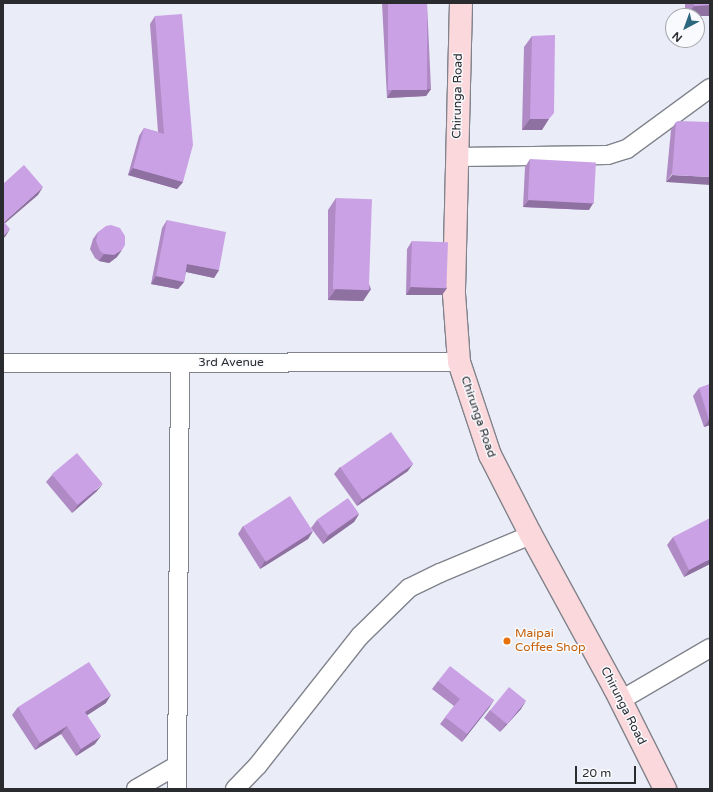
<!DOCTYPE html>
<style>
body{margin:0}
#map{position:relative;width:713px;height:792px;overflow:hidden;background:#eaedf7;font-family:"Varela Round",sans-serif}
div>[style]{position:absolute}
.roads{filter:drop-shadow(1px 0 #81838c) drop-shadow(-1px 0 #81838c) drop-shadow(0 1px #81838c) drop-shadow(0 -1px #81838c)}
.street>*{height:18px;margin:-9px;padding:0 9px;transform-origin:9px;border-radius:9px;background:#fff}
.secondary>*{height:22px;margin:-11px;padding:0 11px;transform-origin:11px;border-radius:11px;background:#fbd8db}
.wall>*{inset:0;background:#af8ac5;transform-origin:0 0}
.shaded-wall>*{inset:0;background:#8e71a0;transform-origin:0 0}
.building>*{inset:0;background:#cba1e5;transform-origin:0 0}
.dots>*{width:11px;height:11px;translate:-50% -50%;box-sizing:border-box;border:2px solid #f9fafe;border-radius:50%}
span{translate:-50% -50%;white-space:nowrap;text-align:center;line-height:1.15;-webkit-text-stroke:3px #f9fafe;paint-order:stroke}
.street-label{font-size:12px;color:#2a2b2f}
.food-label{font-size:12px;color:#c56008}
.left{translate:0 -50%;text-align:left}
.frame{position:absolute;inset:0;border:4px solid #2a2b2f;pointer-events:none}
.north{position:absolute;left:665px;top:8px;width:40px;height:40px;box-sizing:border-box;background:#f9fafe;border:1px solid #a6a7ab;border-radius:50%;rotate:221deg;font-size:11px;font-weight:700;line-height:16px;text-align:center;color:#2a2b2f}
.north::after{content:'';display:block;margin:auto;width:14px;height:18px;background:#2b687e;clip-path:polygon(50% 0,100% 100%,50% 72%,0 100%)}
.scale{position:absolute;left:575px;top:766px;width:61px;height:18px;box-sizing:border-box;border:2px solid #2a2b2f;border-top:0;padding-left:5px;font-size:12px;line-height:14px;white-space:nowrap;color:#2a2b2f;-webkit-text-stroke:3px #f9fafe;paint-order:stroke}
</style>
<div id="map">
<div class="roads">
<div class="street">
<i style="left:457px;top:157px;width:151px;rotate:-0.8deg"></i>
<i style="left:608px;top:155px;width:20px;rotate:-18deg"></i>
<i style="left:627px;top:149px;width:103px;rotate:-36.3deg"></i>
<i style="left:3px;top:363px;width:456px;rotate:-0.1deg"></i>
<i style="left:621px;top:700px;width:103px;rotate:-30.3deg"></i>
<i style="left:136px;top:789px;width:46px;rotate:-29.9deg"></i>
<i style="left:177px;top:789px;width:426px;rotate:-89.6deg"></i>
<i style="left:235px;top:789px;width:33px;rotate:-46deg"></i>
<i style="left:258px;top:765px;width:164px;rotate:-51.7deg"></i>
<i style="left:360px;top:636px;width:69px;rotate:-44.4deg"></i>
<i style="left:409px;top:588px;width:34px;rotate:-26deg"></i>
<i style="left:440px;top:573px;width:99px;rotate:-22.7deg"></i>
</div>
<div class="secondary">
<i style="left:461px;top:3px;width:291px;rotate:91.4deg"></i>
<i style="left:454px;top:294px;width:68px;rotate:85.8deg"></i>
<i style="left:459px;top:362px;width:98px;rotate:71.6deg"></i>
<i style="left:490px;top:455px;width:90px;rotate:62.9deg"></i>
<i style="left:531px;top:535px;width:175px;rotate:61.4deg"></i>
<i style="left:615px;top:689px;width:112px;rotate:63.4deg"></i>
</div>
</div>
<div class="wall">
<i style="clip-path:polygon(382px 3px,427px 3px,431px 89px,426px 96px,387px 98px)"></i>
<i style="left:685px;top:3px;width:25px;height:13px"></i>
<i style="clip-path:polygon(155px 16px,183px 182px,177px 189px,128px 175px,139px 136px,144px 128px,158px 132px,150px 24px)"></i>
<i style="clip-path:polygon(532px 36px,542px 130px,522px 130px,524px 47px)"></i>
<i style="clip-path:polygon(676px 122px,710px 122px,666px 182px,671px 130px)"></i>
<i style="clip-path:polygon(530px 159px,589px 210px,523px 207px,525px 167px)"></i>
<i style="clip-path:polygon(336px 198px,371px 289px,363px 301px,328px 300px,328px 210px)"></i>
<i style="clip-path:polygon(167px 220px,219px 270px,214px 278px,186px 272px,184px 282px,178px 289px,151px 284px,162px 228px)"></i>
<i style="clip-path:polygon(98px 232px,117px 257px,109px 263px,99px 261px,95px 258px,90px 249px,93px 239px)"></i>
<i style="clip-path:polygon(412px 241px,447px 288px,442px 295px,406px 295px,407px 249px)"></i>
<i style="clip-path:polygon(710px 384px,710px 425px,704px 427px,693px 396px,699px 388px)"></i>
<i style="clip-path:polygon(340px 467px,408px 471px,357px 506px,334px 474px)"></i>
<i style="clip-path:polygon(52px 475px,97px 491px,72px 513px,46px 482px)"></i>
<i style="clip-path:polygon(359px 514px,354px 522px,323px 544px,311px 528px,317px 520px)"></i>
<i style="clip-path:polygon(243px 526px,313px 531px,308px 539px,260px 569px,238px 534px)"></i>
<i style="clip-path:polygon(673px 537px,710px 564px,684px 577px,667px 545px)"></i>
<i style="clip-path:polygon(438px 681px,494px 700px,462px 742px,440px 724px,454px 706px,432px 689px)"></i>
<i style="clip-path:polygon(106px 703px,87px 715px,95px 744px,76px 756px,61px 734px,35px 750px,12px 715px,18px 707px)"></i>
<i style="clip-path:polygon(521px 709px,500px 732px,484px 718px,490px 710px)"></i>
</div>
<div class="shaded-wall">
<i style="left:527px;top:3px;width:37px;height:1px"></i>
<i style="clip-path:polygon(710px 5px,710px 16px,686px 16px,694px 6px)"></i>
<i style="clip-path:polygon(431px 89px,426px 96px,387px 98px,392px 90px)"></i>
<i style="clip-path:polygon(530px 119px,549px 119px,542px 130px,522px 130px)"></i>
<i style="clip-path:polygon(133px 168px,183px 182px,177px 189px,128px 175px)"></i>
<i style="clip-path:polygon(672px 175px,710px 177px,710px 185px,666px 182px)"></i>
<i style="clip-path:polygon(43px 187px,38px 195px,3px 225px,4px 222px)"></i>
<i style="clip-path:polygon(529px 200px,594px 202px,589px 210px,523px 207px)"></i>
<i style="clip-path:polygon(10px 229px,5px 237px,3px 238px,3px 236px)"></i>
<i style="clip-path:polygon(122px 250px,117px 257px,109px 263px,99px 261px,104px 254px)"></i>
<i style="clip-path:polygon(187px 264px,219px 270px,214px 278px,182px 271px)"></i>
<i style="clip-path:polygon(156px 276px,184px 282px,178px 289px,151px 284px)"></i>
<i style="clip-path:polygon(411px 287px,447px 288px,442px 295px,406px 295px)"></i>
<i style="clip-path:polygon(336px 289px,371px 289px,363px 301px,328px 300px)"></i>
<i style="clip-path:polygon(709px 420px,710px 420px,710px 425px,704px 427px)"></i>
<i style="clip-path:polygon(413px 464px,408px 471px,357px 506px,362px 499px)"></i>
<i style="clip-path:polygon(103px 484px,97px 491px,72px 513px,78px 505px)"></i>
<i style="clip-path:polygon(359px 514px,354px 522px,323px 544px,328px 536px)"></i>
<i style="clip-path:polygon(313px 531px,308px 539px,260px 569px,265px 561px)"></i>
<i style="clip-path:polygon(710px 559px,710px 564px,684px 577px,689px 570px)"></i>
<i style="clip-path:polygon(111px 695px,106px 703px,80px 720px,85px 712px)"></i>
<i style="clip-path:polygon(494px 700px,489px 708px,462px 742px,467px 734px)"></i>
<i style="clip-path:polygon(526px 701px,521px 709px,500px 732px,506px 724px)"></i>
<i style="clip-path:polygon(67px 726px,61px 734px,35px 750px,40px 743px)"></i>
<i style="clip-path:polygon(101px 736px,95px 744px,76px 756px,81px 749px)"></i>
</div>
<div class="building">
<i style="left:388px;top:3px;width:39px;height:87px"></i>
<i style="clip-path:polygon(694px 3px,710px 3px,710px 5px,694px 6px)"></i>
<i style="clip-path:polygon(182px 14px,193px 145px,183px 182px,133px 168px,144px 128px,164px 134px,155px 16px)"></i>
<i style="clip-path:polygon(555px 35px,554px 113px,549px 119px,530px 119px,532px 36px)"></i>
<i style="clip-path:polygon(678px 121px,710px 122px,710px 177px,672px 175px,676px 122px)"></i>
<i style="left:530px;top:159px;width:66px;height:41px;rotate:3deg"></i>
<i style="clip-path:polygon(24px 165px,43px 187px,4px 222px,10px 229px,3px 236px,3px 184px)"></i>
<i style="left:336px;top:198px;width:36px;height:91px;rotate:2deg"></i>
<i style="clip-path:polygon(167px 220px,226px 232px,219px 270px,187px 264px,184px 282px,156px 276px)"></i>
<i style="clip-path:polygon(111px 225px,120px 228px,125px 236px,125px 245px,122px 250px,114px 255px,104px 254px,100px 251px,96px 241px,98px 232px,106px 226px)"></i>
<i style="left:412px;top:241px;width:36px;height:46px;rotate:2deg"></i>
<i style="clip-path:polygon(710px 384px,710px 420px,709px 420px,699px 388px)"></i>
<i style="left:391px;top:432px;width:39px;height:62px;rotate:55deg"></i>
<i style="left:77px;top:453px;width:40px;height:33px;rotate:50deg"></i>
<i style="left:290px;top:496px;width:42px;height:56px;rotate:57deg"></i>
<i style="left:348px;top:498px;width:19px;height:38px;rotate:55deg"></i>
<i style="clip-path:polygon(710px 518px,710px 559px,689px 570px,673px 537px)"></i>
<i style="clip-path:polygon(89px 662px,111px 695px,85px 712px,101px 736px,81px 749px,67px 726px,40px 743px,18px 707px)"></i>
<i style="clip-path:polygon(450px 666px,494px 700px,467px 734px,445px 717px,460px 699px,438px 681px)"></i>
<i style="left:509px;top:687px;width:22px;height:30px;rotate:39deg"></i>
</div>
<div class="dots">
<i style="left:507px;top:641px;background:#e8710a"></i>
</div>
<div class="street-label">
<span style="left:458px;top:96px;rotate:-89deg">Chirunga Road</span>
<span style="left:231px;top:363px">3rd Avenue</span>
<span style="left:478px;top:417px;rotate:71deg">Chirunga Road</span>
<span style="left:623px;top:706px;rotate:63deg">Chirunga Road</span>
</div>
<div class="food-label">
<span class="left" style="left:515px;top:641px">Maipai<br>Coffee Shop</span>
</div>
<div class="frame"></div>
<div class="north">N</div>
<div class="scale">20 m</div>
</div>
